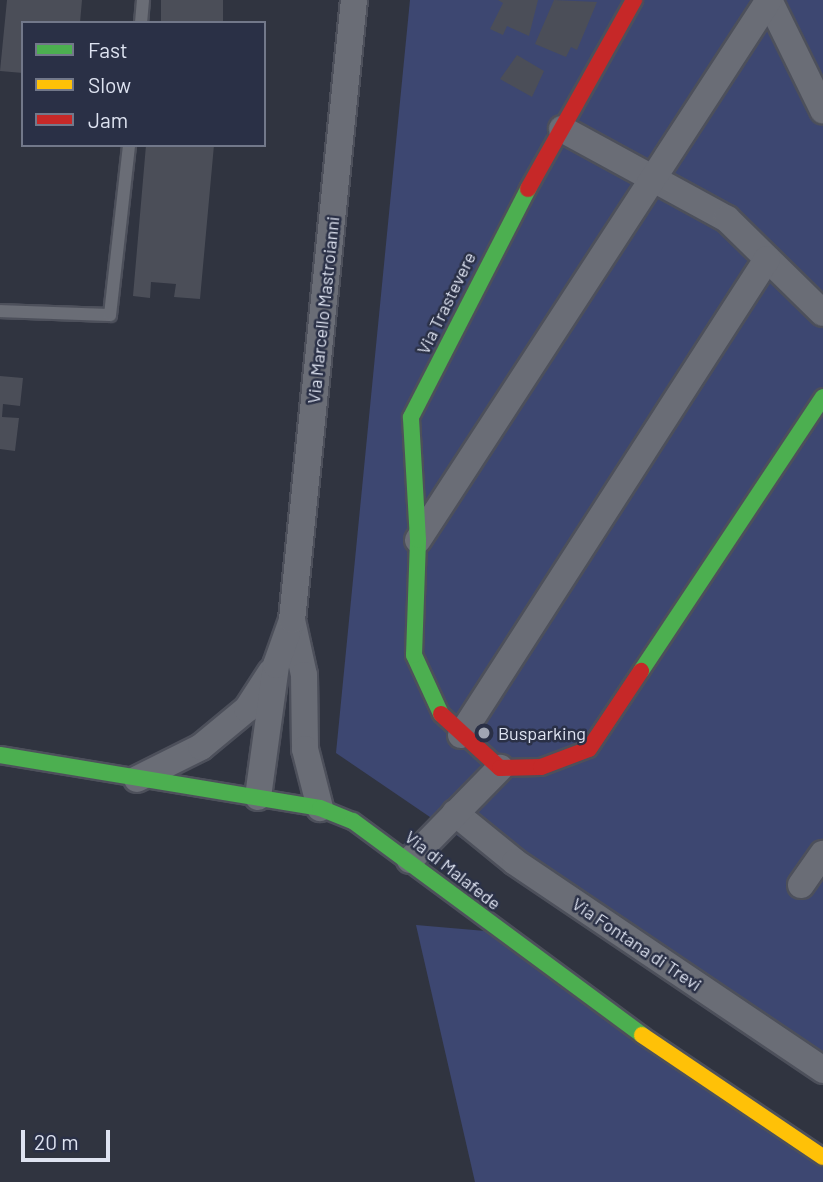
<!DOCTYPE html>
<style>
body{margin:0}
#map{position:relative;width:823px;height:1182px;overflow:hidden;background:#303440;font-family:Barlow,sans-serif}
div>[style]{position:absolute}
.green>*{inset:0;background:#3d4771}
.building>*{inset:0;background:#4b4e58;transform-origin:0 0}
.roads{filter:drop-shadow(2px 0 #4d505b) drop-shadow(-2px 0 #4d505b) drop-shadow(0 2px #4d505b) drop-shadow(0 -2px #4d505b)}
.lane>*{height:12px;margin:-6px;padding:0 6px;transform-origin:6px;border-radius:6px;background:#6a6d76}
.street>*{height:26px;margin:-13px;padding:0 13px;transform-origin:13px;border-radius:13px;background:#6a6d76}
.fast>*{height:16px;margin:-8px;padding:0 8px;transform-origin:8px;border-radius:8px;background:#4caf50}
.slow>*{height:16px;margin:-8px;padding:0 8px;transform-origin:8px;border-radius:8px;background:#ffc107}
.jam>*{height:16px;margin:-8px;padding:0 8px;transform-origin:8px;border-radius:8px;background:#c62828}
.dots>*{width:19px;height:19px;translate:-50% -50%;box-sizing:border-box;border:4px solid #2a3046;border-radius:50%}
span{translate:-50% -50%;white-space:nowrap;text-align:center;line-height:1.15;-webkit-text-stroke:5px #2a3046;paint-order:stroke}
.street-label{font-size:18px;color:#dee3f1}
.poi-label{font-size:18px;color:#dee3f1}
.left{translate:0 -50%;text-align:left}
.legend{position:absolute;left:21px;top:21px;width:245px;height:126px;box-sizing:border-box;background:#2a3046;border:2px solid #72788a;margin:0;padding:9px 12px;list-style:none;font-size:21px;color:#dee3f1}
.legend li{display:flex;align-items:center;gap:14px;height:35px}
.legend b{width:35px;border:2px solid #72788a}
.scale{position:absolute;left:21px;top:1130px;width:89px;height:32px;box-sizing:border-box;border:4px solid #dee3f1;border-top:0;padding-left:9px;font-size:21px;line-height:24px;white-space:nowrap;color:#dee3f1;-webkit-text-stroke:5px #2a3046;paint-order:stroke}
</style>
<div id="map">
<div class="green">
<i style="clip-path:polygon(410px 0,823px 0,823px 1085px,336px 753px)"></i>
<i style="clip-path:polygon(416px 925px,497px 932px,823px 1156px,823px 1182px,475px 1182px)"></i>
</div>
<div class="building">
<i style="clip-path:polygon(7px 0,82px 0,80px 23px,23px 23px,23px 73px,0 71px)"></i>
<i style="left:161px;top:0;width:62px;height:23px"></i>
<i style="clip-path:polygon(498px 0,538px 0,529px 36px,507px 26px,503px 35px,490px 29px,503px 3px)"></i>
<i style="clip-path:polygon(554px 0,597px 2px,577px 50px,571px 47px,566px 57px,535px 44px)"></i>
<i style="clip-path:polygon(517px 55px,544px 71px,532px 97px,500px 79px)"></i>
<i style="clip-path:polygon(146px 145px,214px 145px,200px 299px,174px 297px,176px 284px,151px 282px,150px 298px,133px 296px)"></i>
<i style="clip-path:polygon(0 376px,23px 378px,20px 406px,3px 404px,2px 417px,19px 418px,15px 451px,0 449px)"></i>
</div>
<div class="roads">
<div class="lane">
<i style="left:141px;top:23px;width:23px;rotate:-85deg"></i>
<i style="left:0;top:311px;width:110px;rotate:2.1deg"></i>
<i style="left:110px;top:315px;width:171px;rotate:-83.6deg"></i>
</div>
<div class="street">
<i style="left:769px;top:0;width:123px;rotate:63.9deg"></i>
<i style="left:562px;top:129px;width:188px;rotate:28.6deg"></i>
<i style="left:727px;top:219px;width:134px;rotate:44.4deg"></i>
<i style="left:418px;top:540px;width:644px;rotate:-56.98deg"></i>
<i style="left:292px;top:620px;width:56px;rotate:77.7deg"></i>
<i style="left:304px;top:675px;width:74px;rotate:89.2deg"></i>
<i style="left:305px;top:749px;width:61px;rotate:75.7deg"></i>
<i style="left:461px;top:735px;width:566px;rotate:-57.26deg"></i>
<i style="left:137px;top:779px;width:72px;rotate:-26.6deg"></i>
<i style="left:201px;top:747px;width:60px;rotate:-39.6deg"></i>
<i style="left:247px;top:709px;width:44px;rotate:-57deg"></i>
<i style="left:258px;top:797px;width:133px;rotate:-82.2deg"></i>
<i style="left:276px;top:665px;width:48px;rotate:-70.4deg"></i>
<i style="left:292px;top:620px;width:623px;rotate:-84.29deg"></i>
<i style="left:455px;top:813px;width:77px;rotate:39.2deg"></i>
<i style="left:515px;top:862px;width:372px;rotate:34deg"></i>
<i style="left:410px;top:860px;width:129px;rotate:-45.6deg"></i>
<i style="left:801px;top:885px;width:38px;rotate:-55deg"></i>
</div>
<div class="fast">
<i style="left:641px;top:671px;width:329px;rotate:-56.4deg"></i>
<i style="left:441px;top:714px;width:65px;rotate:-114.6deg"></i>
<i style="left:414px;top:655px;width:115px;rotate:-88deg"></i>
<i style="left:418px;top:540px;width:123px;rotate:-93.3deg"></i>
<i style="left:411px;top:417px;width:256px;rotate:-62.8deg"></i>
<i style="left:0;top:755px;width:324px;rotate:9.4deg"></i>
<i style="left:320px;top:808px;width:35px;rotate:22deg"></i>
<i style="left:353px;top:821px;width:360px;rotate:36.5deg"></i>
</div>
<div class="slow">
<i style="left:642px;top:1035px;width:218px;rotate:34deg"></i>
</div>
<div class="jam">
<i style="left:528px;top:189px;width:217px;rotate:-60.7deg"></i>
<i style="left:441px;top:714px;width:80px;rotate:42.5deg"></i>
<i style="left:500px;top:768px;width:41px;rotate:-1.4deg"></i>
<i style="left:541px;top:767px;width:51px;rotate:-20.6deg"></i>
<i style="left:589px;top:749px;width:94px;rotate:-56.3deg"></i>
</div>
</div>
<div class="dots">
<i style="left:484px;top:733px;background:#a1a6b3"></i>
</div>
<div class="street-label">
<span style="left:446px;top:303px;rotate:-64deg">Via Trastevere</span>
<span style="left:323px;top:310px;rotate:-84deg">Via Marcello Mastroianni</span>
<span style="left:453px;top:870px;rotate:38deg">Via di Malafede</span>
<span style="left:637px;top:944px;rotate:34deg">Via Fontana di Trevi</span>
</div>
<div class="poi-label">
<span class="left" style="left:498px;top:733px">Busparking</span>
</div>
<ul class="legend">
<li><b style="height:9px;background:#4caf50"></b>Fast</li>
<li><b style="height:9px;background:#ffc107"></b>Slow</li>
<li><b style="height:9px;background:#c62828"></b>Jam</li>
</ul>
<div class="scale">20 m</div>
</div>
